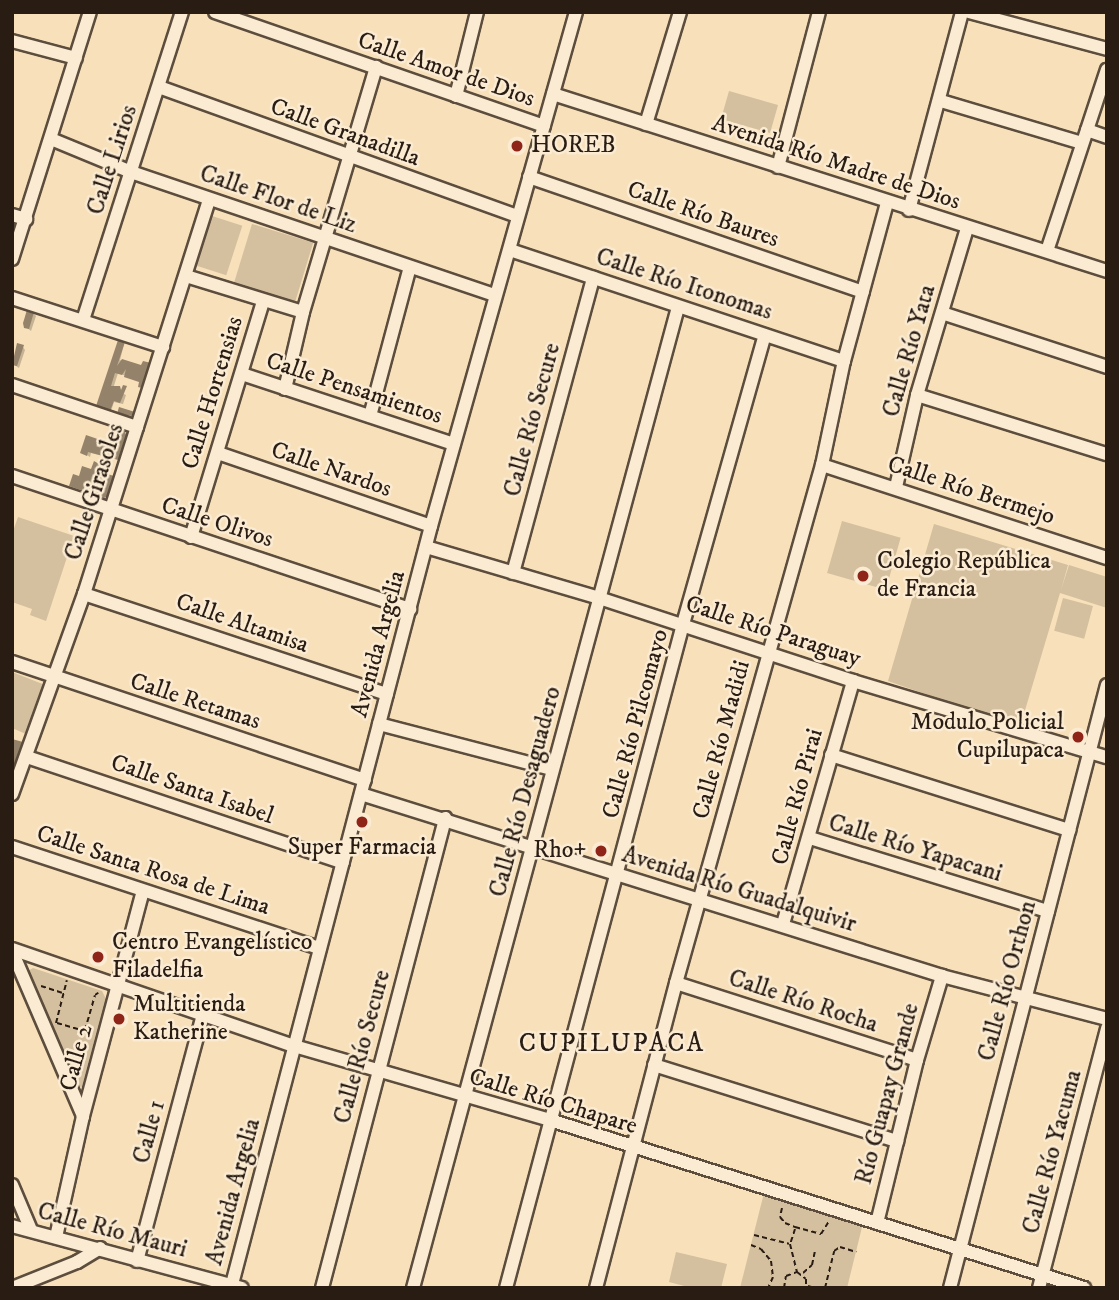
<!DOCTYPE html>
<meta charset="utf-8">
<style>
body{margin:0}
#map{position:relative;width:1119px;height:1300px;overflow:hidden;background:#f7e0ba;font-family:"IM FELL DW Pica",serif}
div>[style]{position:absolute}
.green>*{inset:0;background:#d4bf9e;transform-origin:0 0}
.shadow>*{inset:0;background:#0003}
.building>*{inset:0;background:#94826a}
.path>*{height:2px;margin-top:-1px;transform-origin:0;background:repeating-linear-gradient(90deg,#291c13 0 5px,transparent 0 8.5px)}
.roads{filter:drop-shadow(2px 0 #5c4d3d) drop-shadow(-2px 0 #5c4d3d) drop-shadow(0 2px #5c4d3d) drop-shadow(0 -2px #5c4d3d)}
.minor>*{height:12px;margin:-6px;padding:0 6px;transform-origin:6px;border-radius:6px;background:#faebd2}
.dots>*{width:19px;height:19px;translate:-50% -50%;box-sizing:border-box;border:4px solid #faebd2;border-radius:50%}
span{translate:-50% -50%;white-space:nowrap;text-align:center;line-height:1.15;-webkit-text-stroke:5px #faebd2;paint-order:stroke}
.street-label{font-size:24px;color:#291c13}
.poi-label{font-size:24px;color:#291c13}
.left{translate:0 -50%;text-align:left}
.right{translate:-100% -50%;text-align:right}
.neighbourhood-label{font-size:26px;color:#291c13;letter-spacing:2px}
.frame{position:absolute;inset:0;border:14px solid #291c13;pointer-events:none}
</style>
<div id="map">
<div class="green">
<i style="left:729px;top:91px;width:51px;height:29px;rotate:16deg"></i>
<i style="left:209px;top:215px;width:35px;height:52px;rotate:18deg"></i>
<i style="left:252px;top:224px;width:64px;height:63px;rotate:17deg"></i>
<i style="clip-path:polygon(18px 517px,74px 536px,46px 621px,30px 615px,32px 609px,12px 602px,12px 534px)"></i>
<i style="left:842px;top:521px;width:61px;height:54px;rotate:16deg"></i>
<i style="clip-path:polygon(934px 524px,1068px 565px,1061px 590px,1069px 565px,1107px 577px,1107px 608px,1060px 593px,1020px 727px,888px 681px)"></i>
<i style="left:1063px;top:598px;width:31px;height:34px;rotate:15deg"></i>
<i style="clip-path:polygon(12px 672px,45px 685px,26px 734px,12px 728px)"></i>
<i style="clip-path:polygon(33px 968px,102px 991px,106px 999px,82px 1087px,73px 1085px,32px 983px,28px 971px)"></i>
<i style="clip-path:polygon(764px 1193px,863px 1223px,847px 1288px,740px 1288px)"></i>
<i style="clip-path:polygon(676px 1252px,727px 1264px,721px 1288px,692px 1288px,669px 1282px)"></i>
</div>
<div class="shadow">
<i style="clip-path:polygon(33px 313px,36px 316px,31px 331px,26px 327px)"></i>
<i style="clip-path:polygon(124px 344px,120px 360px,143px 368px,150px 365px,145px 383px,118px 373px,113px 389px,126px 395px,123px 404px,114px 402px,111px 411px,108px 411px,98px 406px)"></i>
<i style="clip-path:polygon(23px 347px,25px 350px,19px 368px,13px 364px)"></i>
<i style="clip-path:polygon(119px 413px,134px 413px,136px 416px,133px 419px)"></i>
<i style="clip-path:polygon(124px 433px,127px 436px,122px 461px,91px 453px,90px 457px,82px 452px,113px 446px)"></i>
</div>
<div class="building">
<i style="clip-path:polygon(27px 310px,34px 312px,29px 329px,24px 328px,23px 323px)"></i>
<i style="clip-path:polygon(118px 340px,125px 342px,117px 366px,122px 359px,141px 365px,143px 361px,151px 363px,142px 388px,138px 387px,139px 382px,124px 377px,126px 369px,122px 375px,115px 373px,111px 386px,120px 386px,121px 390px,123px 385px,127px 386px,120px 403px,114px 401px,110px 411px,96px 406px)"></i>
<i style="clip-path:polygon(17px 343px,24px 345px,17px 366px,12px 365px)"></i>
<i style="clip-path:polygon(119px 407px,135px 412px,134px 416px,117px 414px)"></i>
<i style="clip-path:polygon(117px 428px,125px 432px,127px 437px,119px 460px,88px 452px,87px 456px,80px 453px,86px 435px,112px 444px)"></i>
<i style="clip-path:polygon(94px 461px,106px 468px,104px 473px,114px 476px,108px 496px,104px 498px,69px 486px,73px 474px,79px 476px,82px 466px,91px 469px)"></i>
<i style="clip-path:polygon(12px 739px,23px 742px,13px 773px,12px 773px)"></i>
</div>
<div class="path">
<i style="left:41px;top:986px;width:22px;rotate:18deg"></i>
<i style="left:56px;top:1023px;width:44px;rotate:-75.7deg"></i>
<i style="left:57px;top:1023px;width:36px;rotate:16deg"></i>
<i style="left:85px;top:1030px;width:36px;rotate:-74deg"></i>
<i style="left:95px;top:995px;width:4px;rotate:-34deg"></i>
<i style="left:782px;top:1208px;width:9px;rotate:103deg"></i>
<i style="left:780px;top:1217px;width:8px;rotate:50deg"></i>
<i style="left:785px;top:1223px;width:11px;rotate:22deg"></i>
<i style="left:795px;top:1227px;width:27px;rotate:15deg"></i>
<i style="left:821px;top:1234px;width:15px;rotate:-58deg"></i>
<i style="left:795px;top:1229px;width:16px;rotate:108deg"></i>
<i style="left:790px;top:1244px;width:29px;rotate:76deg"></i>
<i style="left:754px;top:1235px;width:36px;rotate:14deg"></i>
<i style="left:751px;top:1245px;width:11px;rotate:22deg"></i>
<i style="left:761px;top:1249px;width:16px;rotate:50deg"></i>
<i style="left:771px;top:1261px;width:16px;rotate:83deg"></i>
<i style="left:773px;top:1277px;width:12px;rotate:114deg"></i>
<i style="left:803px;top:1273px;width:12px;rotate:-42deg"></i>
<i style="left:812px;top:1265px;width:14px;rotate:-78deg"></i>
<i style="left:808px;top:1286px;width:7px;rotate:16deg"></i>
<i style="left:784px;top:1288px;width:12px;rotate:-81deg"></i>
<i style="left:786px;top:1276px;width:12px;rotate:-20deg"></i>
<i style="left:797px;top:1272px;width:11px;rotate:38deg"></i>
<i style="left:806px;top:1279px;width:9px;rotate:90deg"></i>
<i style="left:825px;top:1288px;width:38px;rotate:-76deg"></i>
<i style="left:834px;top:1251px;width:7px;rotate:-34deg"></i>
<i style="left:840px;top:1247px;width:17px;rotate:17deg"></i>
</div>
<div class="roads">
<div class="minor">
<i style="left:215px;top:12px;width:348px;rotate:19.1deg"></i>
<i style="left:969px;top:12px;width:143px;rotate:15deg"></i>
<i style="left:12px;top:41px;width:66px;rotate:14.9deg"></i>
<i style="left:159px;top:87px;width:381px;rotate:19.8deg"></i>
<i style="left:553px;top:94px;width:582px;rotate:17.72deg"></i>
<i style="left:456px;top:96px;width:87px;rotate:-76deg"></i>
<i style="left:941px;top:101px;width:147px;rotate:16.6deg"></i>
<i style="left:646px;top:124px;width:117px;rotate:-73.1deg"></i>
<i style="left:1087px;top:130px;width:21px;rotate:19deg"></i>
<i style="left:51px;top:139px;width:87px;rotate:22.4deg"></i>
<i style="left:131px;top:172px;width:384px;rotate:18.7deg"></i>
<i style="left:778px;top:167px;width:160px;rotate:-75.2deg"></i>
<i style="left:529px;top:177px;width:353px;rotate:19deg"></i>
<i style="left:909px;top:210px;width:205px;rotate:-75deg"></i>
<i style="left:12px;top:215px;width:15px;rotate:16deg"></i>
<i style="left:510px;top:250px;width:352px;rotate:18.4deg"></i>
<i style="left:1047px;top:251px;width:191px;rotate:-71.7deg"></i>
<i style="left:12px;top:259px;width:259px;rotate:-72.5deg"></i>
<i style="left:186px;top:276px;width:122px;rotate:17.1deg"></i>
<i style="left:12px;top:298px;width:159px;rotate:18deg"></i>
<i style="left:942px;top:313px;width:174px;rotate:18.1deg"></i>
<i style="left:83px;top:320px;width:324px;rotate:-72.2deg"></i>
<i style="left:242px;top:374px;width:223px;rotate:18.3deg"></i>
<i style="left:12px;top:385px;width:132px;rotate:18.6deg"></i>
<i style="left:285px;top:389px;width:79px;rotate:-76.8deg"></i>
<i style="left:303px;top:312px;width:256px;rotate:-73.4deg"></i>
<i style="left:917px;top:395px;width:199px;rotate:17.3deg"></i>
<i style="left:370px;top:416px;width:154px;rotate:-75deg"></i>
<i style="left:218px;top:453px;width:225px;rotate:18.9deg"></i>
<i style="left:822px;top:465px;width:300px;rotate:18.1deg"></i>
<i style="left:12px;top:476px;width:420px;rotate:18.5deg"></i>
<i style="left:896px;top:487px;width:94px;rotate:-77.1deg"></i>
<i style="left:917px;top:395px;width:174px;rotate:-73.3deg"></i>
<i style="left:191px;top:537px;width:246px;rotate:-73deg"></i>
<i style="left:426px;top:547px;width:180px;rotate:16.4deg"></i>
<i style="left:599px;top:598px;width:267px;rotate:18.1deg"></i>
<i style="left:853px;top:681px;width:265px;rotate:16.7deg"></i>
<i style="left:513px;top:573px;width:306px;rotate:-74.8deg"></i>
<i style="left:84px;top:594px;width:319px;rotate:18.3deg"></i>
<i style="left:12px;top:662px;width:372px;rotate:18.5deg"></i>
<i style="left:379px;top:724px;width:179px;rotate:14.6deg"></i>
<i style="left:831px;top:755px;width:250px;rotate:17.5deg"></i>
<i style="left:27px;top:757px;width:333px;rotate:18.5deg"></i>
<i style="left:12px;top:794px;width:213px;rotate:-70.2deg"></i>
<i style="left:84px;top:594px;width:414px;rotate:-72.4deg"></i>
<i style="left:361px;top:794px;width:609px;rotate:17.39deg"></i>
<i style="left:942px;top:976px;width:171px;rotate:14.6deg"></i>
<i style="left:810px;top:838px;width:249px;rotate:17.1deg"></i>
<i style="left:12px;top:847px;width:324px;rotate:18.2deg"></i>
<i style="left:783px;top:924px;width:253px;rotate:-73.9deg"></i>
<i style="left:12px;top:949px;width:298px;rotate:19deg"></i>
<i style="left:294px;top:1046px;width:266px;rotate:16.1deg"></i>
<i style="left:550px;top:1120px;width:560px;rotate:17.46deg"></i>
<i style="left:12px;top:951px;width:180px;rotate:66.7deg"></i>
<i style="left:676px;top:983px;width:253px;rotate:17.7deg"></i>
<i style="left:654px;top:1065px;width:255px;rotate:17.4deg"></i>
<i style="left:12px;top:1185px;width:49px;rotate:67.1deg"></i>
<i style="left:877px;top:1223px;width:168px;rotate:-76.2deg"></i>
<i style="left:917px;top:1060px;width:88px;rotate:-73.4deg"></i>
<i style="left:12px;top:1226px;width:238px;rotate:15.1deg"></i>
<i style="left:56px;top:1237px;width:124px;rotate:-77.4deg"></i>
<i style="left:83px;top:1116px;width:233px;rotate:-75.1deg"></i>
<i style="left:137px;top:1261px;width:256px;rotate:-75deg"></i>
<i style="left:12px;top:1288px;width:70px;rotate:-21.8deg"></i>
<i style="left:77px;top:1262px;width:27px;rotate:-31deg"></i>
<i style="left:231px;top:1288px;width:788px;rotate:-75.29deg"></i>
<i style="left:431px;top:526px;width:534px;rotate:-74.25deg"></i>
<i style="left:322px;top:1288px;width:486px;rotate:-75.3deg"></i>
<i style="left:413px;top:1288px;width:1016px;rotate:-74.88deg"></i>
<i style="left:506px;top:1288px;width:687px;rotate:-75.07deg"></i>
<i style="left:683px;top:624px;width:300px;rotate:-74.2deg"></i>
<i style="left:596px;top:1288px;width:315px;rotate:-75.3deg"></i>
<i style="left:676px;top:983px;width:538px;rotate:-74.26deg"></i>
<i style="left:822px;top:465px;width:106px;rotate:-78.1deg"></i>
<i style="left:844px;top:361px;width:164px;rotate:-74.8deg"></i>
<i style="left:950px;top:1288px;width:623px;rotate:-75.41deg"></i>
<i style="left:1039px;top:1288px;width:269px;rotate:-75.3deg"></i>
</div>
</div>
<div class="dots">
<i style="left:517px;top:146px;background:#8f2418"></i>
<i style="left:863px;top:576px;background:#8f2418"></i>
<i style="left:1078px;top:737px;background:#8f2418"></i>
<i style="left:362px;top:822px;background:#8f2418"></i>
<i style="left:601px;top:851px;background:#8f2418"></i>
<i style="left:98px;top:957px;background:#8f2418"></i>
<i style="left:119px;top:1019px;background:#8f2418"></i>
</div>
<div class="street-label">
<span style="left:446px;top:70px;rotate:19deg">Calle Amor de Dios</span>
<span style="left:345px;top:133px;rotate:20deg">Calle Granadilla</span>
<span style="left:113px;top:160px;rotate:-72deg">Calle Lirios</span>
<span style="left:836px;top:163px;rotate:18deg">Avenida Río Madre de Dios</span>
<span style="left:278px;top:200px;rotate:19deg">Calle Flor de Liz</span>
<span style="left:703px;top:215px;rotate:19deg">Calle Río Baures</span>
<span style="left:684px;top:285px;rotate:18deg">Calle Río Itonomas</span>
<span style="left:910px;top:351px;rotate:-74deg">Calle Río Yata</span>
<span style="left:354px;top:389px;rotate:18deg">Calle Pensamientos</span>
<span style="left:213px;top:393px;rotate:-73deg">Calle Hortensias</span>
<span style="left:533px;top:420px;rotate:-75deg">Calle Río Secure</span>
<span style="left:331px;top:470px;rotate:19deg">Calle Nardos</span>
<span style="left:971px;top:491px;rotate:18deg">Calle Río Bermejo</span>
<span style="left:95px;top:492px;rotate:-72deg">Calle Girasoles</span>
<span style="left:217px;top:523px;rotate:18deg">Calle Olivos</span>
<span style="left:242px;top:624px;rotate:19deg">Calle Altamisa</span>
<span style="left:773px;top:632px;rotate:18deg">Calle Río Paraguay</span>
<span style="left:379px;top:644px;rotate:-75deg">Avenida Argelia</span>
<span style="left:195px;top:702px;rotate:18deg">Calle Retamas</span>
<span style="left:636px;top:724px;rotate:-75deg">Calle Río Pilcomayo</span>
<span style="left:722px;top:740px;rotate:-75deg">Calle Río Madidi</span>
<span style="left:192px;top:790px;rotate:19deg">Calle Santa Isabel</span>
<span style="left:526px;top:792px;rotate:-75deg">Calle Río Desaguadero</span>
<span style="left:798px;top:797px;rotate:-75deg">Calle Río Pirai</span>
<span style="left:915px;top:849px;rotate:17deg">Calle Río Yapacani</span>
<span style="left:153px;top:871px;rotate:18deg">Calle Santa Rosa de Lima</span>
<span style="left:739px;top:890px;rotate:17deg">Avenida Río Guadalquivir</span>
<span style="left:1008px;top:981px;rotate:-75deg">Calle Río Orthon</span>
<span style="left:803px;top:1002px;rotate:18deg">Calle Río Rocha</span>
<span style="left:363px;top:1047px;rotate:-75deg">Calle Río Secure</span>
<span style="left:77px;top:1058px;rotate:-75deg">Calle 2</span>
<span style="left:888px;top:1094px;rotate:-75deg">Río Guapay Grande</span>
<span style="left:553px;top:1102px;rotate:17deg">Calle Río Chapare</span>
<span style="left:150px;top:1132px;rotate:-75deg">Calle 1</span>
<span style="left:1053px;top:1152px;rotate:-75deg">Calle Río Yacuma</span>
<span style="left:234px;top:1192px;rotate:-75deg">Avenida Argelia</span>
<span style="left:112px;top:1231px;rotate:15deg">Calle Río Mauri</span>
</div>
<div class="poi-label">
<span class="left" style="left:531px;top:146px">HOREB</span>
<span class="left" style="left:877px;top:576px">Colegio República<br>de Francia</span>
<span class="right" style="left:1064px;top:737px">Modulo Policial<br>Cupilupaca</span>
<span style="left:362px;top:848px">Super Farmacia</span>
<span class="right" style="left:587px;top:851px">Rho+</span>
<span class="left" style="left:112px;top:957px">Centro Evangelístico<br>Filadelfia</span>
<span class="left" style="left:133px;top:1019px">Multitienda<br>Katherine</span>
</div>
<div class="neighbourhood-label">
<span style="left:612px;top:1044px">CUPILUPACA</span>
</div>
<div class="frame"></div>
</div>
